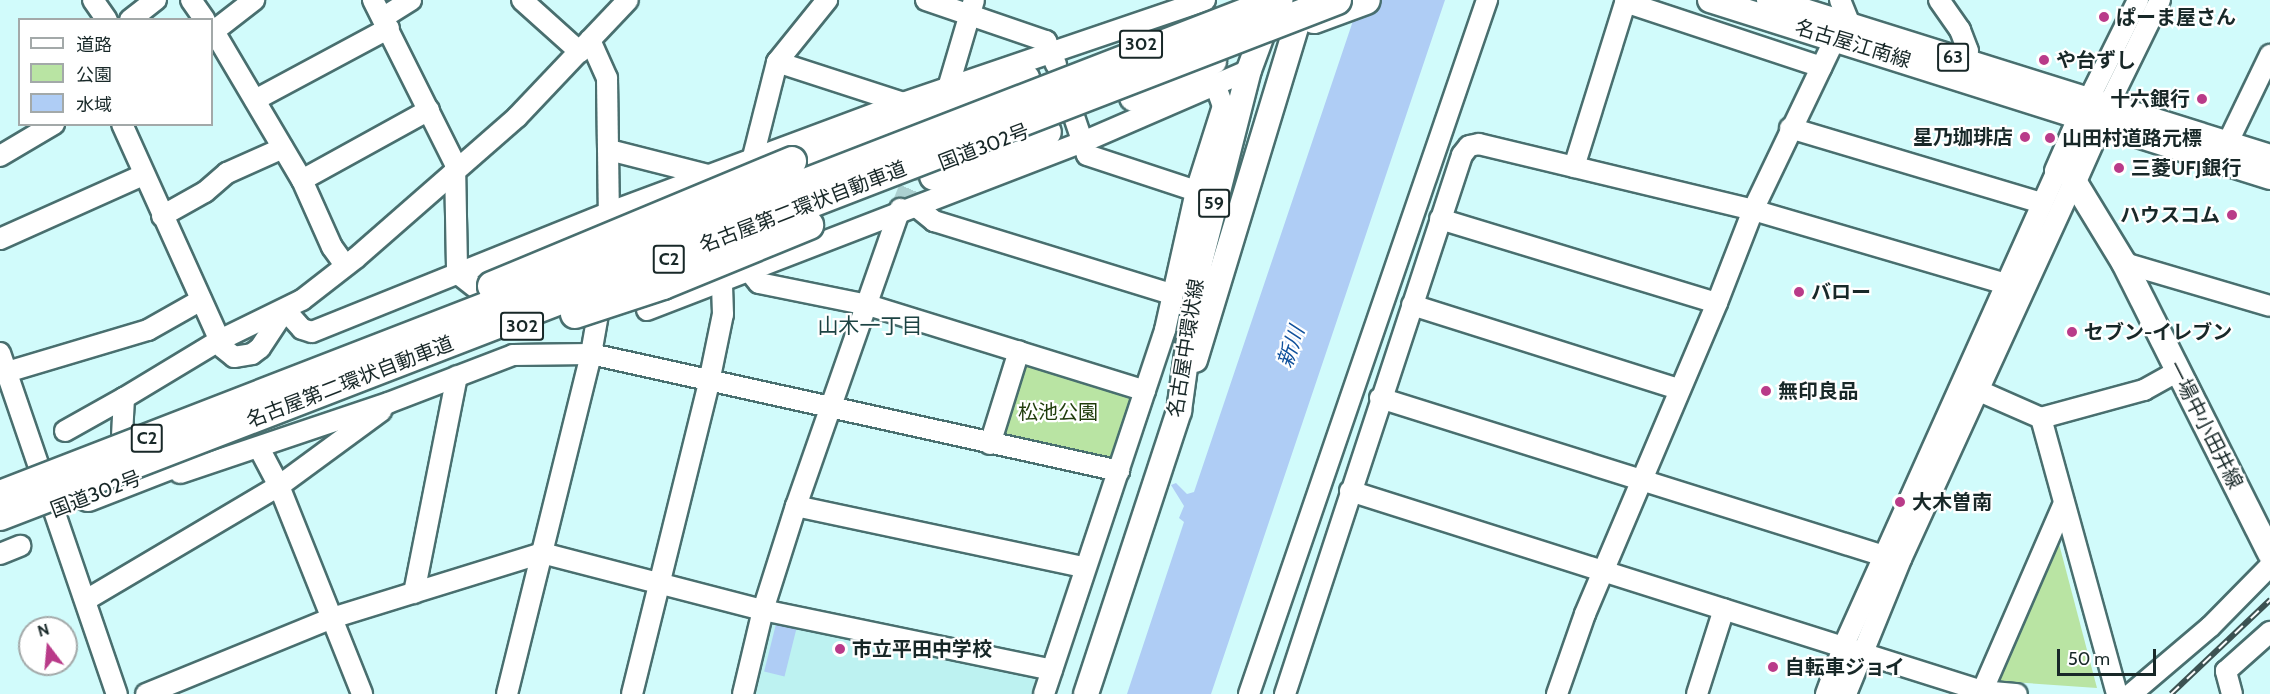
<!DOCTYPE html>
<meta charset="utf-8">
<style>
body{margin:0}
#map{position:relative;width:2270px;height:694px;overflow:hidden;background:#d1fbfb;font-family:Cabin,"Noto Sans JP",sans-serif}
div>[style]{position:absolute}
.built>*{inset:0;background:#bdf2f1}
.green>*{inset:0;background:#b9e4a3;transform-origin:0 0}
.water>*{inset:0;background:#afcdf5;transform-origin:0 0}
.minor-tunnel>*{height:20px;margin-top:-10px;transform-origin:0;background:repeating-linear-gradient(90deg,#acd1d1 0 20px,transparent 0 30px)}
.roads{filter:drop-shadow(2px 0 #496f6f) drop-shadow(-2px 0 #496f6f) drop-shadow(0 2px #496f6f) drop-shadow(0 -2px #496f6f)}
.minor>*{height:20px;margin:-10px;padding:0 10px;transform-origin:10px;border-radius:10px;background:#fff}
.major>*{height:24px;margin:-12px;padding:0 12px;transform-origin:12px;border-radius:12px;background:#fff}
.highway>*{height:28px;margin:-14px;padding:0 14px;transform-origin:14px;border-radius:14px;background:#fff}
.rail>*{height:6px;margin-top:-3px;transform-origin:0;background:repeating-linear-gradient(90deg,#fff 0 11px,#3c5252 0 22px);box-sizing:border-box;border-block:2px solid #3c5252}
.bridges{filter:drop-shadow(2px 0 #496f6f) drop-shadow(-2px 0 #496f6f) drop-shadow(0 2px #496f6f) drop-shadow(0 -2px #496f6f)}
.highway-bridge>*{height:28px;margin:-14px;padding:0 14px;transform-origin:14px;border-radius:14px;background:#fff}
.dots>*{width:16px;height:16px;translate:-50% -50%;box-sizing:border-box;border:3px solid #fff;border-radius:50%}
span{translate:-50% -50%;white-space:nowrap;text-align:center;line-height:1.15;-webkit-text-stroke:4.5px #fff;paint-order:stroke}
.shield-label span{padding:2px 4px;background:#fff;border:2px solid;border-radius:4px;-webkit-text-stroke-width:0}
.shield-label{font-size:18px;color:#182828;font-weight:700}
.poi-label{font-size:20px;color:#182828;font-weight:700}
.left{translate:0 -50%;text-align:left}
.right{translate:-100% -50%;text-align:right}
.street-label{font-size:20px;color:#182828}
.park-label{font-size:20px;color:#1f3c0b}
.neighbourhood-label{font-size:21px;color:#1c4343}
.water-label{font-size:21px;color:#10519c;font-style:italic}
.legend{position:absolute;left:18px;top:18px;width:195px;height:108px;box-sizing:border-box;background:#fff;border:2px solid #a3a9a9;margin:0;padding:8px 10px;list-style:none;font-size:18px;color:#182828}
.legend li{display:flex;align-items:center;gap:12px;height:30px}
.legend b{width:30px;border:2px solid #a3a9a9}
.north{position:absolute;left:18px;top:616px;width:60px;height:60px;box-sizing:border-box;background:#fff;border:2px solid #a3a9a9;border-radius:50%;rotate:344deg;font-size:16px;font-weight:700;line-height:24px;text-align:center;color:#182828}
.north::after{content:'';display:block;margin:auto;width:21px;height:27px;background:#b93b89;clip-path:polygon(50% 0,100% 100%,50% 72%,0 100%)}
.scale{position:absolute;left:2057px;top:649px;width:99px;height:27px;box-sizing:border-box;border:3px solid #182828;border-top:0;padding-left:8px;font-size:18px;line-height:21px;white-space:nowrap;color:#182828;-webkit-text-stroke:4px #fff;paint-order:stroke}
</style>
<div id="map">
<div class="built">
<i style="clip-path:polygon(769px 621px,1038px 676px,1040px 681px,1035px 694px,752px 694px)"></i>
</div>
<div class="green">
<i style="left:1025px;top:364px;width:111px;height:77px;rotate:16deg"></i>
<i style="clip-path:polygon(2058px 540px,2097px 688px,1998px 681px)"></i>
</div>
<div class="water">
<i style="clip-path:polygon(1360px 0,1445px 0,1211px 694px,1127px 694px,1184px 522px,1179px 518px,1184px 506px,1171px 485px,1176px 483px,1187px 494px,1194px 492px)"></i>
<i style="left:776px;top:624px;width:21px;height:49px;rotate:14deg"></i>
</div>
<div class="minor-tunnel">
<i style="left:901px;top:207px;width:55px;rotate:-67.6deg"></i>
</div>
<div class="roads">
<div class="minor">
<i style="left:93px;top:0;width:24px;rotate:55deg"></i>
<i style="left:191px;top:0;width:24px;rotate:55deg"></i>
<i style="left:373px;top:0;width:183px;rotate:63.4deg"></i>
<i style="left:455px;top:164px;width:109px;rotate:88.9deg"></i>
<i style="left:457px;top:273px;width:36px;rotate:38deg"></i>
<i style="left:522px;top:0;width:78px;rotate:41.9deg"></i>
<i style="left:926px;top:0;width:127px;rotate:18.9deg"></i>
<i style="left:1046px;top:41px;width:26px;rotate:67deg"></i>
<i style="left:1840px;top:0;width:27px;rotate:68deg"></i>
<i style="left:1939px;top:0;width:37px;rotate:55deg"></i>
<i style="left:1960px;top:30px;width:22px;rotate:69deg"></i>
<i style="left:1968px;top:51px;width:9px;rotate:103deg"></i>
<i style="left:1625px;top:2px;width:207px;rotate:18.3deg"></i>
<i style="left:384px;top:17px;width:32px;rotate:-32deg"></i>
<i style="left:130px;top:20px;width:33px;rotate:-38deg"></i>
<i style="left:212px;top:28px;width:177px;rotate:59.4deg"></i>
<i style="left:302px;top:180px;width:73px;rotate:65.9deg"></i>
<i style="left:332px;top:247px;width:22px;rotate:54deg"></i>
<i style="left:214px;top:31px;width:51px;rotate:-37.8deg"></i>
<i style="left:590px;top:40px;width:42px;rotate:65.9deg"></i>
<i style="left:607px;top:78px;width:145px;rotate:89.2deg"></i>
<i style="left:777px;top:62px;width:133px;rotate:18deg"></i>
<i style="left:1066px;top:93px;width:65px;rotate:71.3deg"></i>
<i style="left:1087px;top:155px;width:115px;rotate:18.3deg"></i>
<i style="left:945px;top:98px;width:102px;rotate:-73.5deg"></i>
<i style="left:255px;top:100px;width:152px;rotate:-28.2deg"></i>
<i style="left:2108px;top:106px;width:118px;rotate:-63.9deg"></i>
<i style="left:2082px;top:113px;width:126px;rotate:-63.6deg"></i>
<i style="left:122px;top:124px;width:246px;rotate:65.7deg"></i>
<i style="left:223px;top:348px;width:14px;rotate:39deg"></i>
<i style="left:234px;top:357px;width:18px;rotate:-9deg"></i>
<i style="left:252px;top:354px;width:10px;rotate:-37deg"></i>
<i style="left:260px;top:348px;width:45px;rotate:-56.7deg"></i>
<i style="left:1790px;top:128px;width:263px;rotate:16.6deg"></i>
<i style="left:2228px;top:142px;width:97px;rotate:-64.2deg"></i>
<i style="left:609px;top:150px;width:106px;rotate:14.2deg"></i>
<i style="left:0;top:156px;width:63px;rotate:-30.7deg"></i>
<i style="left:752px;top:161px;width:102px;rotate:-75.8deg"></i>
<i style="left:777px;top:62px;width:80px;rotate:-51.1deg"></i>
<i style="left:1574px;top:167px;width:175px;rotate:-72.7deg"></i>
<i style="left:302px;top:180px;width:145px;rotate:-28.9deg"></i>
<i style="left:918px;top:208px;width:21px;rotate:39deg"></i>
<i style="left:934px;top:221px;width:249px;rotate:17.1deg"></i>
<i style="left:162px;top:216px;width:49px;rotate:-29.2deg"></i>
<i style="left:205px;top:192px;width:29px;rotate:-41deg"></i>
<i style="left:227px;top:173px;width:61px;rotate:-24.1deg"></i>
<i style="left:1440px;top:219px;width:289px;rotate:16.9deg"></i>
<i style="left:0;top:239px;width:157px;rotate:-24.1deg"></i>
<i style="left:2124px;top:263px;width:152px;rotate:16.4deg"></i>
<i style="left:750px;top:272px;width:14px;rotate:51deg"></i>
<i style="left:759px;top:283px;width:111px;rotate:11.4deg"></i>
<i style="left:868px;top:305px;width:290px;rotate:17.2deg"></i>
<i style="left:1412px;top:305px;width:280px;rotate:17.5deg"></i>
<i style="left:285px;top:310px;width:25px;rotate:48deg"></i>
<i style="left:302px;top:329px;width:10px;rotate:17deg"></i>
<i style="left:312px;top:332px;width:321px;rotate:-21.9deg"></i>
<i style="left:610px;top:212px;width:313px;rotate:-20.4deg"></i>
<i style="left:903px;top:103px;width:319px;rotate:-18.8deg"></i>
<i style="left:647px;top:310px;width:467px;rotate:-21.1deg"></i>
<i style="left:1083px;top:142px;width:181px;rotate:-23.4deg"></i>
<i style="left:0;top:353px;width:361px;rotate:71.1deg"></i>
<i style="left:7px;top:372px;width:147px;rotate:-16.6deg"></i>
<i style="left:148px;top:330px;width:61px;rotate:-29.5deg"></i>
<i style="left:1968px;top:386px;width:80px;rotate:23.7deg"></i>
<i style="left:2041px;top:418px;width:107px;rotate:-15.2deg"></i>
<i style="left:2144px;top:390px;width:39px;rotate:-29deg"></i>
<i style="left:1380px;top:398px;width:528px;rotate:17.41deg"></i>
<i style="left:2041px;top:418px;width:286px;rotate:74.6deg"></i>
<i style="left:65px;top:431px;width:68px;rotate:-29.2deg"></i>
<i style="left:122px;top:436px;width:38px;rotate:-87deg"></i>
<i style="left:124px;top:398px;width:112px;rotate:-31.1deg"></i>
<i style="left:220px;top:340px;width:91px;rotate:-26deg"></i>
<i style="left:302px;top:300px;width:68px;rotate:-37.9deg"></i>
<i style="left:356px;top:258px;width:214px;rotate:-41.2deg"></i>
<i style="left:517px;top:117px;width:161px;rotate:-46.5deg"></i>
<i style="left:990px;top:444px;width:97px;rotate:-72.7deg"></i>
<i style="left:259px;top:448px;width:43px;rotate:62.2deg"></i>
<i style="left:279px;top:486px;width:224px;rotate:68.2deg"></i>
<i style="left:180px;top:473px;width:219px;rotate:-18.6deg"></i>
<i style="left:388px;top:403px;width:134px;rotate:-21deg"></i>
<i style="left:513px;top:355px;width:78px;rotate:-0.7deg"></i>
<i style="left:591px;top:354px;width:541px;rotate:12.49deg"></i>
<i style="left:1350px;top:491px;width:663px;rotate:17.56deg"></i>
<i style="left:1982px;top:691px;width:35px;rotate:5deg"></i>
<i style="left:796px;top:506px;width:294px;rotate:12deg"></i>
<i style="left:0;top:554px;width:22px;rotate:-22deg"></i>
<i style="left:414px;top:593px;width:221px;rotate:-78.8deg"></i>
<i style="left:86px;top:600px;width:224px;rotate:-30.6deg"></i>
<i style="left:279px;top:486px;width:127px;rotate:-36.3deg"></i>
<i style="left:146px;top:694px;width:201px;rotate:-22.2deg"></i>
<i style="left:332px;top:618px;width:220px;rotate:-17.2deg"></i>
<i style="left:542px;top:553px;width:228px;rotate:14.5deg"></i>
<i style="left:763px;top:610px;width:295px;rotate:11.7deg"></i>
<i style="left:507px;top:694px;width:350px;rotate:-76.1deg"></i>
<i style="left:591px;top:354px;width:58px;rotate:-80deg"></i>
<i style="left:632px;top:694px;width:321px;rotate:-76.1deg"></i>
<i style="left:709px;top:382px;width:69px;rotate:-78.4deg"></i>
<i style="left:723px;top:314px;width:31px;rotate:-92deg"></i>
<i style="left:743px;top:694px;width:86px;rotate:-76.6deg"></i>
<i style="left:763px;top:610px;width:109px;rotate:-72.4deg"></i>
<i style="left:796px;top:506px;width:315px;rotate:-70.7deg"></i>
<i style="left:1044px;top:694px;width:384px;rotate:-71.6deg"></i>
<i style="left:1165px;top:330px;width:142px;rotate:-77.4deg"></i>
<i style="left:1196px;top:191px;width:89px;rotate:-72.4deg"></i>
<i style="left:1223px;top:106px;width:20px;rotate:-110deg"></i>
<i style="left:1249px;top:694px;width:734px;rotate:-71.07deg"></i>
<i style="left:1285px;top:694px;width:567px;rotate:-71.82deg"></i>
<i style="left:1462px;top:155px;width:11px;rotate:-52deg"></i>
<i style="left:1469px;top:146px;width:10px;rotate:-11deg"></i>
<i style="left:1479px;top:144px;width:282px;rotate:13.5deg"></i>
<i style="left:1753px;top:210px;width:264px;rotate:16.3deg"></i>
<i style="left:1557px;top:694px;width:85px;rotate:-70.7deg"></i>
<i style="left:1585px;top:614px;width:338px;rotate:-67deg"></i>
<i style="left:1717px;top:303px;width:100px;rotate:-68.8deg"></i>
<i style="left:1753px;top:210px;width:190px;rotate:-64.4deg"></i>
<i style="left:1697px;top:694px;width:89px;rotate:-72.4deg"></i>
<i style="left:1826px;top:694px;width:52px;rotate:-69.8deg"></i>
<i style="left:1844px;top:645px;width:520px;rotate:-65.8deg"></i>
<i style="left:1846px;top:694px;width:146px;rotate:-67.8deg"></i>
<i style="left:1901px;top:559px;width:416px;rotate:-65.4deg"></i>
<i style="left:1981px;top:694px;width:208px;rotate:-66.5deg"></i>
<i style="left:2131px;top:694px;width:104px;rotate:-40.3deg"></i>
<i style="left:2210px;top:627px;width:86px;rotate:-45.5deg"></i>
<i style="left:2232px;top:694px;width:24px;rotate:-105deg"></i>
<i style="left:2226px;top:671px;width:59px;rotate:-41.6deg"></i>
</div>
<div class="major">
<i style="left:1710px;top:0;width:587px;rotate:17.54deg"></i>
<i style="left:1769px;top:0;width:525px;rotate:17.4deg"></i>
<i style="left:2107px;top:107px;width:81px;rotate:114deg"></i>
<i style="left:2074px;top:181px;width:96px;rotate:58.6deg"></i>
<i style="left:2124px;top:263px;width:325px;rotate:63.3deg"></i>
<i style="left:2057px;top:171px;width:60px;rotate:-66.4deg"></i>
<i style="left:1195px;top:360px;width:348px;rotate:-73.1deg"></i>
<i style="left:1086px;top:694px;width:298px;rotate:-71.8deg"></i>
<i style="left:1179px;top:411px;width:146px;rotate:-82.1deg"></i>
<i style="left:1199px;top:266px;width:202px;rotate:-75.7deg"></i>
<i style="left:1249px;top:70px;width:58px;rotate:-69.7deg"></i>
</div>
<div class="highway">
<i style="left:1314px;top:19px;width:55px;rotate:-20.1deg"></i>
<i style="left:1134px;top:97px;width:86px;rotate:-24.8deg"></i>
<i style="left:792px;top:161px;width:183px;rotate:-20.5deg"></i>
<i style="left:963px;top:97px;width:65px;rotate:-16.2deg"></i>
<i style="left:934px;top:176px;width:121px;rotate:-21.3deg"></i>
<i style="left:88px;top:497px;width:113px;rotate:-21.3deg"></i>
</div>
</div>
<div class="rail">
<i style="left:2171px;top:694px;width:137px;rotate:-43.5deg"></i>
</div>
<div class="bridges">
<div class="highway-bridge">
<i style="left:492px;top:286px;width:325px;rotate:-22.6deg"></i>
<i style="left:575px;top:314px;width:93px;rotate:-18.2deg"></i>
<i style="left:663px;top:285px;width:158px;rotate:-22.3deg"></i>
<i style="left:0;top:495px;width:1371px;rotate:-21.17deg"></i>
<i style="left:0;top:516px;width:1433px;rotate:-21.1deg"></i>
</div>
</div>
<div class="dots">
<i style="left:2104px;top:17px;background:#b93b89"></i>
<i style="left:2044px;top:60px;background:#b93b89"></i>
<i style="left:2202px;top:99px;background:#b93b89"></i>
<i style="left:2025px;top:137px;background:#b93b89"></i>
<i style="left:2050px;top:138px;background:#b93b89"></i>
<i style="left:2119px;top:168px;background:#b93b89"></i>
<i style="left:2232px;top:215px;background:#b93b89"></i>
<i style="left:1799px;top:292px;background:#b93b89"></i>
<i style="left:2072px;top:332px;background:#b93b89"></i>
<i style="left:1766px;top:391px;background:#b93b89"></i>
<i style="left:1900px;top:502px;background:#b93b89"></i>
<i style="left:840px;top:649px;background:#b93b89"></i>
<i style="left:1773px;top:667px;background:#b93b89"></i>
</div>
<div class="shield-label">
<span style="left:1141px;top:44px">302</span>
<span style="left:1953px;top:57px">63</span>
<span style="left:1214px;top:203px">59</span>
<span style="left:669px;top:259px">C2</span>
<span style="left:522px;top:326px">302</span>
<span style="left:147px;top:438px">C2</span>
</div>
<div class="poi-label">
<span class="left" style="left:2116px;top:17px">ぱーま屋さん</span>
<span class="left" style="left:2056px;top:60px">や台ずし</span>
<span class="right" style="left:2190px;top:99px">十六銀行</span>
<span class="right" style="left:2013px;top:137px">星乃珈琲店</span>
<span class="left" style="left:2062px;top:138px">山田村道路元標</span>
<span class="left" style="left:2131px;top:168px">三菱UFJ銀行</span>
<span class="right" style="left:2220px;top:215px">ハウスコム</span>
<span class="left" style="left:1811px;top:292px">バロー</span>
<span class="left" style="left:2084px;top:332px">セブン-イレブン</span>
<span class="left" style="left:1778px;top:391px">無印良品</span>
<span class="left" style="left:1912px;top:502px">大木曽南</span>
<span class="left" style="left:852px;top:649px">市立平田中学校</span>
<span class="left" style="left:1785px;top:667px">自転車ジョイ</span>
</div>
<div class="street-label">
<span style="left:1853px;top:44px;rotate:17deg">名古屋江南線</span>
<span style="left:984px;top:147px;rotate:-21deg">国道302号</span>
<span style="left:803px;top:207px;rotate:-21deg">名古屋第二環状自動車道</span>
<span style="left:1186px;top:348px;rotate:-81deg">名古屋中環状線</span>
<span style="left:350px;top:382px;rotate:-21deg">名古屋第二環状自動車道</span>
<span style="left:2205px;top:425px;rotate:63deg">一場中小田井線</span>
<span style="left:96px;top:494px;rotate:-21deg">国道302号</span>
</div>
<div class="park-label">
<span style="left:1058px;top:412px">松池公園</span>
</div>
<div class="neighbourhood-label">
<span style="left:870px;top:326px">山木一丁目</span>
</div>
<div class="water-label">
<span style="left:1291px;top:347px;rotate:-71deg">新川</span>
</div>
<ul class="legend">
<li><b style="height:8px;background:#fff"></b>道路</li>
<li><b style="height:16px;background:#b9e4a3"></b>公園</li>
<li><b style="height:16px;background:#afcdf5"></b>水域</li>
</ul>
<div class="north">N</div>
<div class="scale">50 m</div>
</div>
